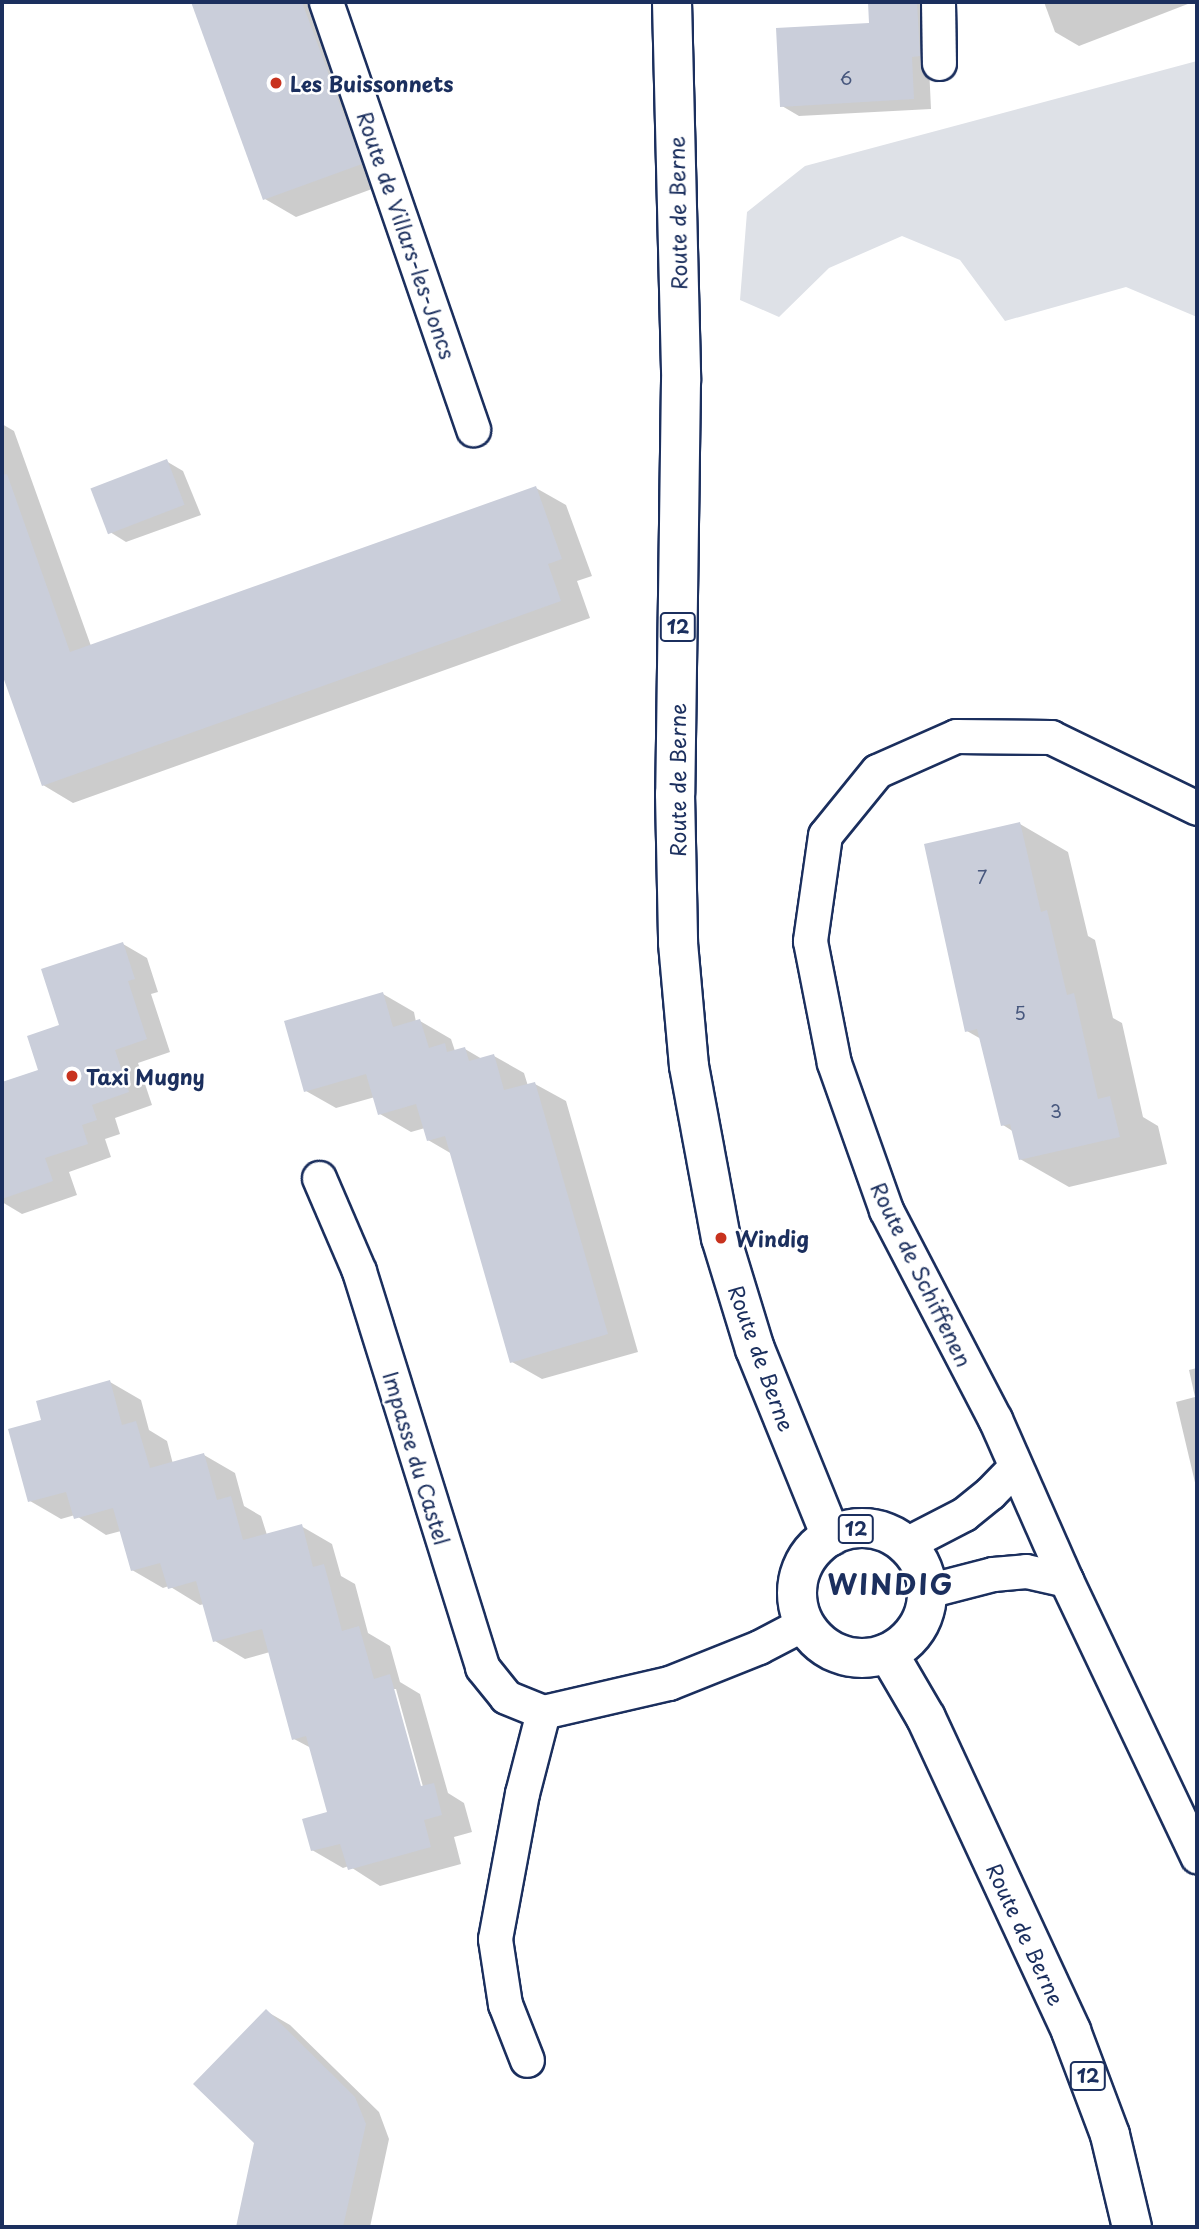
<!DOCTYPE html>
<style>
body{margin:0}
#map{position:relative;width:1199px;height:2229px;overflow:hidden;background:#fff;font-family:"Playpen Sans",sans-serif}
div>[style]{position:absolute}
.green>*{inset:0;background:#dee1e7}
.shadow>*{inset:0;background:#0003}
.building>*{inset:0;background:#caceda;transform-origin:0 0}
.roads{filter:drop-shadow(2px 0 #1b2f5e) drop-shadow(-2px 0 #1b2f5e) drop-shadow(0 2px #1b2f5e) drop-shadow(0 -2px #1b2f5e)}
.street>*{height:33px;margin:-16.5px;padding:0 16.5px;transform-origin:16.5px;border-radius:16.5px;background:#fff}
.primary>*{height:38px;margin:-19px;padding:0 19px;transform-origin:19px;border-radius:19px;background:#fff}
.primary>.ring{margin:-19px;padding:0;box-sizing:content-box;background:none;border:38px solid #fff;border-radius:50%}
.dots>*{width:19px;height:19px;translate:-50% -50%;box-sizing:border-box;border:4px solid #fff;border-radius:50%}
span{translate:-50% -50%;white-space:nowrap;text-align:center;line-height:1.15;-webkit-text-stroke:5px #fff;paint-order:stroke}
.number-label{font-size:18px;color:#47577d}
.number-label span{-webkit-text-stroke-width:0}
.shield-label span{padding:2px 5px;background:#fff;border:2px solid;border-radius:5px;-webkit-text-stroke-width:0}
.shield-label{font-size:19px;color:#1b2f5e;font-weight:700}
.poi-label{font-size:21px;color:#1b2f5e;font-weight:700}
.left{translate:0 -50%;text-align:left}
.street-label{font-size:21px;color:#1b2f5e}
.district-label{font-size:28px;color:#1b2f5e;font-weight:700;letter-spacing:2px}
.frame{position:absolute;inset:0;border:4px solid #1b2f5e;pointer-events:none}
</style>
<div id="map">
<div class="green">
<i style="clip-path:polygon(1197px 61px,1197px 317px,1126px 287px,1005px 321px,960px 260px,902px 236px,829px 268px,779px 317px,740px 300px,747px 212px,805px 166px)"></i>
</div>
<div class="shadow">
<i style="clip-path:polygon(193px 2px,325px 2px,391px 182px,296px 217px,265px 199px)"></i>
<i style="clip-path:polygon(869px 2px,933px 2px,929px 66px,931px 109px,799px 116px,782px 106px,871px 24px)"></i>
<i style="clip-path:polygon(1044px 2px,1193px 2px,1079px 46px,1055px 32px)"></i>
<i style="clip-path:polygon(2px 424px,14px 431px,91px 646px,536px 488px,566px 505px,592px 576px,577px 581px,590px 618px,73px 803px,43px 785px,2px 669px)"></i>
<i style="clip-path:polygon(166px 461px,183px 471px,201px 515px,126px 542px,110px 532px)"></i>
<i style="clip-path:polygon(1020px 824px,1068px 852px,1088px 936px,1095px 940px,1113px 1018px,1122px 1023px,1143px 1117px,1158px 1126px,1167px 1164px,1069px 1187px,1020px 1159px,1014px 1132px,1003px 1125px,981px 1039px,967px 1031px)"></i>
<i style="clip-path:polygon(123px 944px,147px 958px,158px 992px,151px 994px,170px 1052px,138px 1063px,152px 1105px,115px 1118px,120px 1134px,105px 1139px,111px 1157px,69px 1172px,77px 1195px,22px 1214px,2px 1202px,2px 1123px,9px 1120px,2px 1098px,2px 1084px,40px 1071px,62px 1026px)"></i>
<i style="clip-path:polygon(383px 994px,414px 1012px,416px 1022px,420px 1021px,451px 1039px,455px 1051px,465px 1049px,482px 1059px,494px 1056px,524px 1073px,528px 1086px,535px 1084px,566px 1101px,638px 1352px,542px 1379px,512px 1362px,452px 1154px,428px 1140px,425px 1128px,411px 1132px,380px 1114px,375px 1097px,336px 1108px,306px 1091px)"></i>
<i style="clip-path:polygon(1197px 1368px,1197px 1491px,1176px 1402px,1195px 1397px,1189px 1370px)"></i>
<i style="clip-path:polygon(evenodd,110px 1382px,141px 1400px,149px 1430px,167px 1441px,173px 1464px,204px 1455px,235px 1473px,244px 1506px,261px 1516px,267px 1535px,301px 1526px,332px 1544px,341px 1576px,355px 1584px,368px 1633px,390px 1646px,400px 1682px,420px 1694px,448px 1793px,464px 1803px,472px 1832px,454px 1837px,461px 1864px,380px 1886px,349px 1866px,343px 1868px,312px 1850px,329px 1813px,311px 1748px,294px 1739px,270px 1652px,245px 1659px,215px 1641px,204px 1604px,200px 1605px,169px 1586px,163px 1588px,132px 1570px,121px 1531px,106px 1535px,75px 1515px,61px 1519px,30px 1501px,43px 1421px,110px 1382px,392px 1689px,396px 1689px,425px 1794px,422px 1795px,392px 1689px)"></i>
<i style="clip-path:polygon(266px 2011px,290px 2025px,379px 2112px,389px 2139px,370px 2227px,238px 2226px,256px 2142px)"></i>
</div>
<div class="building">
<i style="clip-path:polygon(191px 2px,302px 2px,362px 164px,263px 200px)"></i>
<i style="clip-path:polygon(868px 2px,917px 2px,920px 56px,912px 57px,914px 99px,780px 107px,776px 28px,869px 23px)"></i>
<i style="left:167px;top:459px;width:49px;height:82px;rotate:69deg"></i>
<i style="clip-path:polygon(7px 474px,70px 652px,536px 486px,562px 559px,548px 564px,561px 601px,42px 786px,2px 674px,2px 475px)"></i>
<i style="clip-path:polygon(1020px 822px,1041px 912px,1047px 910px,1067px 995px,1074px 993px,1098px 1099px,1110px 1096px,1120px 1137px,1019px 1160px,1010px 1124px,1001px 1126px,977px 1029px,965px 1032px,924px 844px)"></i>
<i style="clip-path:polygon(123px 942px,135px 979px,128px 981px,147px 1039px,115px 1050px,129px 1092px,92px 1105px,97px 1120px,82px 1125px,88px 1144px,45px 1158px,53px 1181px,2px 1199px,2px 1082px,38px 1070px,27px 1036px,59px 1025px,41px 969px)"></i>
<i style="clip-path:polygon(383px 992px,393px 1027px,420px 1019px,429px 1048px,445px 1043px,447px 1052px,465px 1047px,469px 1061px,494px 1054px,504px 1090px,535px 1082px,608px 1334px,510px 1363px,445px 1136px,427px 1141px,416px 1104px,378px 1115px,366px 1074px,304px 1092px,284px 1021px)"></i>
<i style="clip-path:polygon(110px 1380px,122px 1425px,136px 1421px,150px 1468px,204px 1453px,217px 1500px,231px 1496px,243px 1540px,302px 1524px,313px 1567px,324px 1564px,342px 1631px,359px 1626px,374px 1679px,390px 1674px,421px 1786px,434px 1783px,442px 1815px,424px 1820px,431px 1847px,348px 1870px,340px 1844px,311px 1851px,302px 1819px,327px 1812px,306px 1736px,292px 1740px,262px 1629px,213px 1642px,196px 1581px,168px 1589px,160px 1563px,131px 1571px,113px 1508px,74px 1519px,66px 1492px,28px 1502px,8px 1429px,41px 1420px,36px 1401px)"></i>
<i style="clip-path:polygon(266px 2009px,355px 2097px,366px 2124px,343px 2227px,236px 2227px,254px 2143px,193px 2084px)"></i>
</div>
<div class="roads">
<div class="street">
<i style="left:326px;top:2px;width:452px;rotate:71deg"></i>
<i style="left:938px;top:2px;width:61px;rotate:89.1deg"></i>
<i style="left:1197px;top:808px;width:162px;rotate:-154.1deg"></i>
<i style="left:1051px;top:737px;width:95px;rotate:-179.4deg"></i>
<i style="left:956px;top:736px;width:86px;rotate:156.1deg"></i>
<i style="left:877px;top:771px;width:82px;rotate:129.1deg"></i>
<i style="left:825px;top:835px;width:107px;rotate:98.1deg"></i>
<i style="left:810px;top:941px;width:124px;rotate:78.9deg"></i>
<i style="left:834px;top:1063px;width:156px;rotate:70.5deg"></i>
<i style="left:886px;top:1210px;width:236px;rotate:62.5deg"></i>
<i style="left:995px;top:1419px;width:176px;rotate:66.2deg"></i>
<i style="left:1066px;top:1580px;width:306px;rotate:64.6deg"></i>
<i style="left:319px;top:1178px;width:101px;rotate:66.7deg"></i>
<i style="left:359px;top:1271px;width:415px;rotate:72.7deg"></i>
<i style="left:482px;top:1667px;width:38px;rotate:51deg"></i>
<i style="left:506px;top:1697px;width:40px;rotate:22deg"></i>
<i style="left:543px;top:1712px;width:84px;rotate:104.5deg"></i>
<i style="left:522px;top:1793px;width:148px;rotate:100.5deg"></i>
<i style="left:495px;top:1939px;width:66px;rotate:81.3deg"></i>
<i style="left:505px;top:2004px;width:60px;rotate:68.6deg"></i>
<i style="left:906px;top:1544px;width:65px;rotate:-27.3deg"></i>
<i style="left:964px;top:1514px;width:33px;rotate:-39deg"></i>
<i style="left:990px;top:1493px;width:36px;rotate:-46deg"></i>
<i style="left:927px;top:1591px;width:68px;rotate:-14.4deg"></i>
<i style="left:993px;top:1574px;width:33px;rotate:-5deg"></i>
<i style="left:1026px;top:1571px;width:41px;rotate:12.7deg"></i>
<i style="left:543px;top:1712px;width:129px;rotate:-13deg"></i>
<i style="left:669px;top:1683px;width:97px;rotate:-21.8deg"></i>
<i style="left:759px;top:1647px;width:52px;rotate:-27.6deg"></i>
</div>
<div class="primary">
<i style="left:672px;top:2px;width:379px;rotate:88.6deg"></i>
<i style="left:681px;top:381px;width:413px;rotate:90.8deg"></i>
<i style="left:675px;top:794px;width:149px;rotate:88.8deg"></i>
<i style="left:678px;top:943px;width:123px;rotate:84.9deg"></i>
<i style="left:689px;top:1066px;width:175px;rotate:79.5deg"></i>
<i style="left:721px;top:1238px;width:116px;rotate:73deg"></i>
<i style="left:755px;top:1349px;width:202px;rotate:67.9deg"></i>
<i class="ring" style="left:797px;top:1528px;width:92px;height:92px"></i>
<i style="left:888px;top:1653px;width:75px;rotate:59.7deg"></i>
<i style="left:926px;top:1718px;width:345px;rotate:65.1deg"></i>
<i style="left:1071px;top:2031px;width:111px;rotate:69.4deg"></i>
<i style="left:1110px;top:2135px;width:95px;rotate:76.6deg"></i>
</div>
</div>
<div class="dots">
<i style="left:276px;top:83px;background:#c8321e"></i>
<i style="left:72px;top:1076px;background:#c8321e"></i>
<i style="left:721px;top:1238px;background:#c8321e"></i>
</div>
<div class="number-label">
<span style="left:846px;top:78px">6</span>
<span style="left:982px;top:877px">7</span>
<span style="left:1020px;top:1013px">5</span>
<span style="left:1056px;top:1111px">3</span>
</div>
<div class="shield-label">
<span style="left:678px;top:627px">12</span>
<span style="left:856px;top:1529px">12</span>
<span style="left:1088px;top:2076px">12</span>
</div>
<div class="poi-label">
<span class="left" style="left:290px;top:83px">Les Buissonnets</span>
<span class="left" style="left:86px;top:1076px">Taxi Mugny</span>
<span class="left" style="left:735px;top:1238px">Windig</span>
</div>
<div class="street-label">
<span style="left:677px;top:213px;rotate:-91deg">Route de Berne</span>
<span style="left:407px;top:235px;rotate:71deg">Route de Villars-les-Joncs</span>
<span style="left:677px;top:780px;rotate:-90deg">Route de Berne</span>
<span style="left:922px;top:1274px;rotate:64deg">Route de Schiffenen</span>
<span style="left:762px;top:1358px;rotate:70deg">Route de Berne</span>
<span style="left:417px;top:1458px;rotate:73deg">Impasse du Castel</span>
<span style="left:1026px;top:1934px;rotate:65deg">Route de Berne</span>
</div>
<div class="district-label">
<span style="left:891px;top:1584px">WINDIG</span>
</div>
<div class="frame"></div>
</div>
